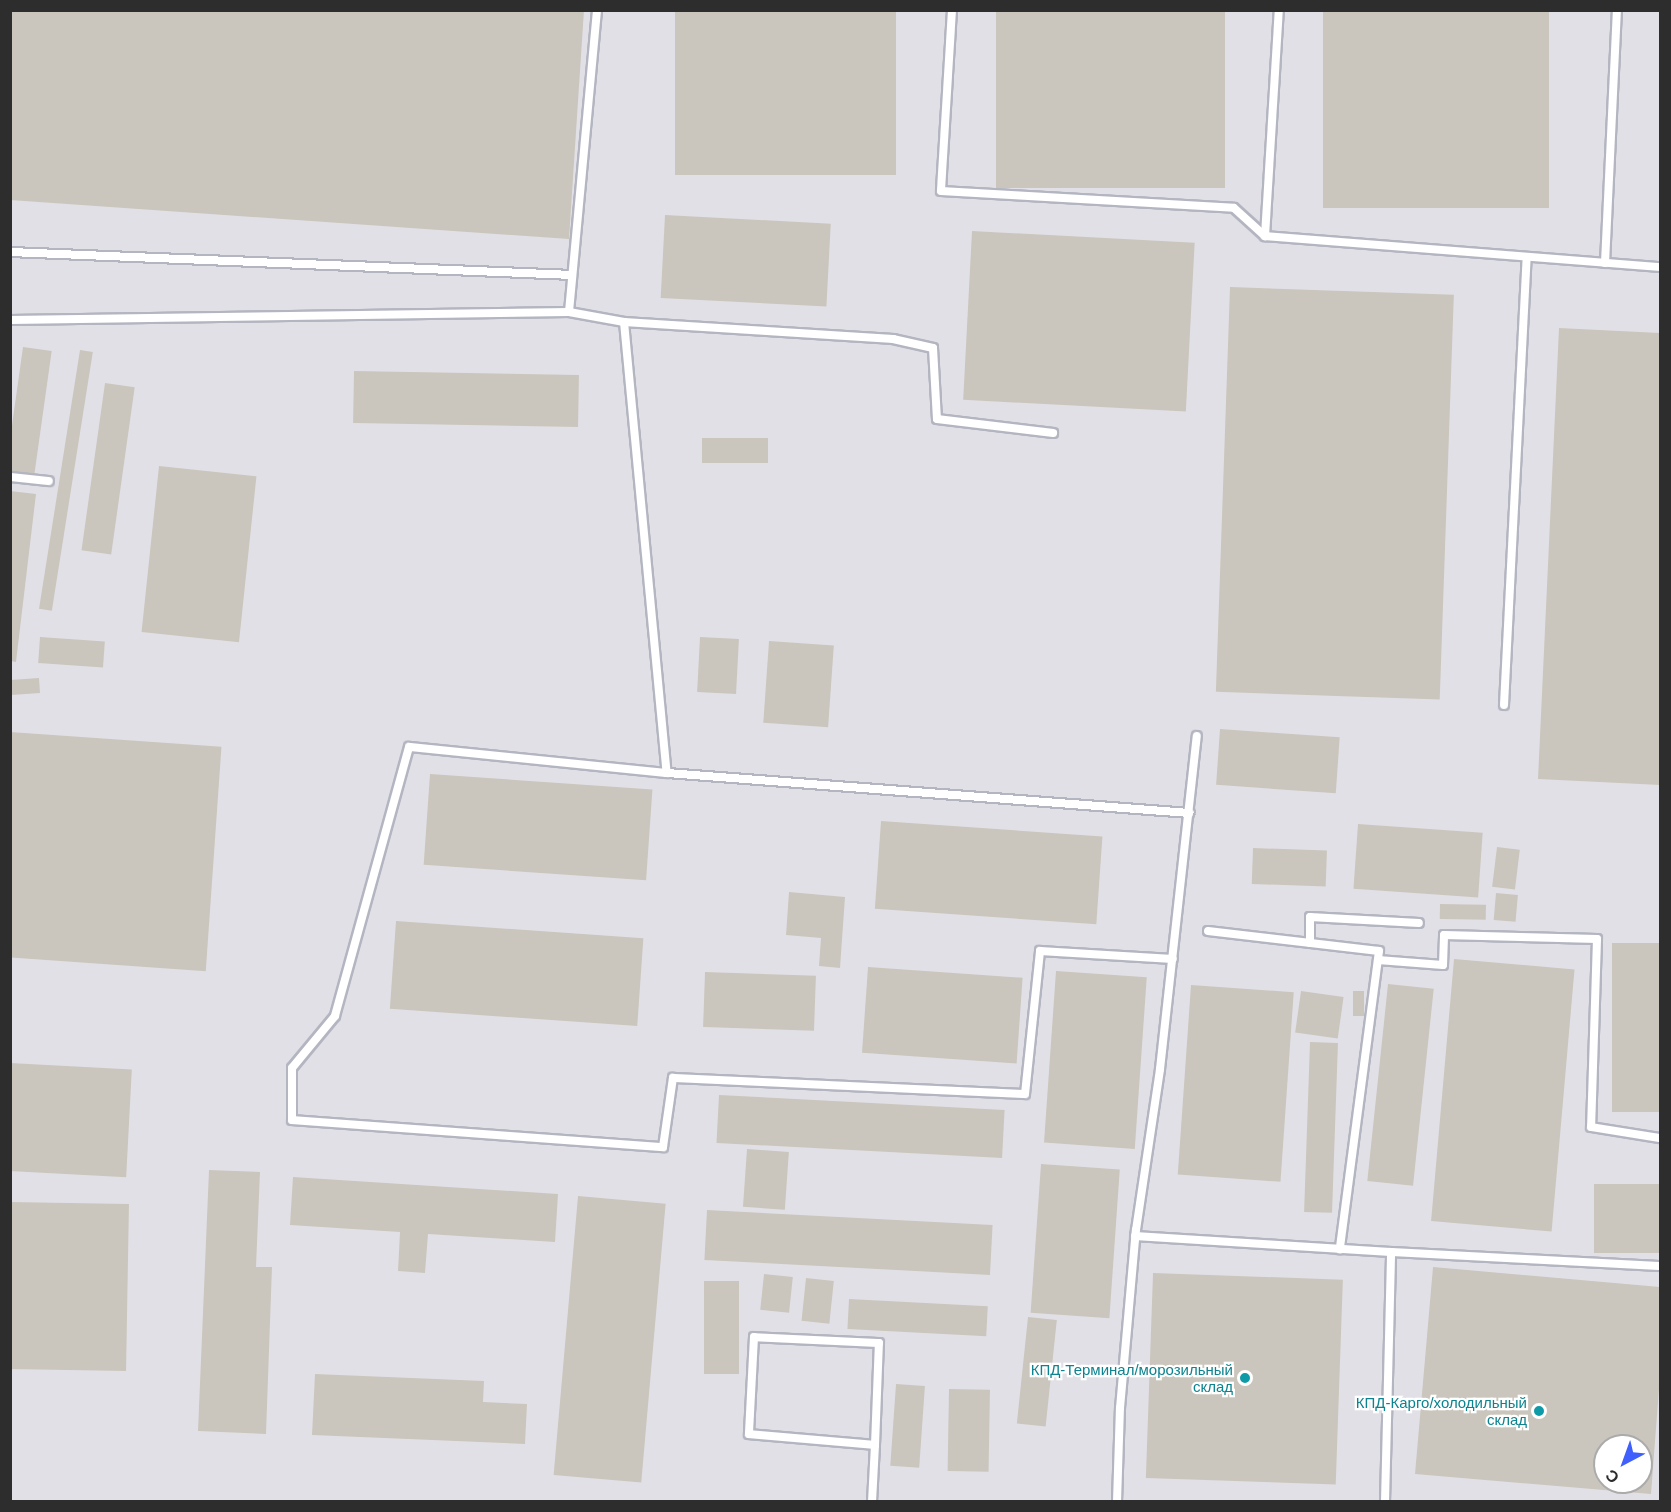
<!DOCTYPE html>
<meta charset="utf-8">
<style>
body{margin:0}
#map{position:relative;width:1671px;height:1512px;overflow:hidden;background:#eee8df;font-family:Arial,sans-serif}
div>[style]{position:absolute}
.industrial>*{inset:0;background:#e2e0e7}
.building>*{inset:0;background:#cac6bd;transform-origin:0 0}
.roads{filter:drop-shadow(2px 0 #b3b5c0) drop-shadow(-2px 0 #b3b5c0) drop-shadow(0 2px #b3b5c0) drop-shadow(0 -2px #b3b5c0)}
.lane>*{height:8px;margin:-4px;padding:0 4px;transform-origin:4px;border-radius:4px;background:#fff}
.dots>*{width:16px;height:16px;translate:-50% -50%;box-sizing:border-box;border:3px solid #fff;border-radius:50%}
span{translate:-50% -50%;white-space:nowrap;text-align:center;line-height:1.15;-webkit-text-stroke:4.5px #fff;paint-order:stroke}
.culture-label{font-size:15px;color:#0d838f}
.right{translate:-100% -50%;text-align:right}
.frame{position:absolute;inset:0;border:12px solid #2d2d2d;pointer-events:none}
.north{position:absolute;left:1593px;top:1434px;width:60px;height:60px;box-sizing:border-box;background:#fff;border:2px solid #ababab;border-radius:50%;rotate:221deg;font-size:16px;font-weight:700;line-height:24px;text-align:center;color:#2d2d2d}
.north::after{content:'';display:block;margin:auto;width:21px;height:27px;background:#3f60fc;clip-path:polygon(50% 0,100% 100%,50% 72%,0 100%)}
</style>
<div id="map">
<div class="industrial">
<i style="clip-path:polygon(evenodd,10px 11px,1660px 11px,1660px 1501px,11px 1501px,10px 11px,1605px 1446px,1641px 1446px,1641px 1482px,1605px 1482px,1605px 1446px)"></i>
</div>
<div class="building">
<i style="clip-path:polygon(10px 10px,584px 10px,569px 239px,10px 200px)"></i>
<i style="left:675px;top:10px;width:221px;height:165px"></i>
<i style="left:996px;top:10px;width:229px;height:178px"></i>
<i style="left:1323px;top:10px;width:226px;height:198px"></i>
<i style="left:665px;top:215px;width:166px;height:83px;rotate:3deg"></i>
<i style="left:972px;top:231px;width:223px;height:169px;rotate:3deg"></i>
<i style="left:1230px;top:287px;width:224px;height:405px;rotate:2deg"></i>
<i style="clip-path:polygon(1559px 328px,1660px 333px,1660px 785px,1538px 779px)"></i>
<i style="left:23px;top:347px;width:29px;height:126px;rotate:8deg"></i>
<i style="left:80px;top:350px;width:13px;height:262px;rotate:9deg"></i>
<i style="left:354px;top:371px;width:225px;height:52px;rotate:1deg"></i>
<i style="left:105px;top:383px;width:30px;height:169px;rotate:8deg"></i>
<i style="left:768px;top:438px;width:25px;height:66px;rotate:90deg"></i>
<i style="left:159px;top:466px;width:98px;height:167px;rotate:6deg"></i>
<i style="clip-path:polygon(10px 491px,36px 494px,16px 662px,10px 661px)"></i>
<i style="left:40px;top:637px;width:65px;height:26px;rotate:4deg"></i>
<i style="left:700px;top:637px;width:39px;height:55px;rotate:3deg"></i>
<i style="left:769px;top:641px;width:65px;height:82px;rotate:4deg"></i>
<i style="left:39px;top:678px;width:15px;height:29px;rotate:86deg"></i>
<i style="left:1220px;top:729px;width:120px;height:56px;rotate:4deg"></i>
<i style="left:10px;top:732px;width:212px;height:225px;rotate:4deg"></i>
<i style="left:430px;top:774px;width:223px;height:91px;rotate:4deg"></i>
<i style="left:881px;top:821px;width:222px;height:88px;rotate:4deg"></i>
<i style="left:1358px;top:824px;width:125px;height:65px;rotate:4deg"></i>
<i style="left:1497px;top:847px;width:23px;height:40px;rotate:7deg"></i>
<i style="left:1253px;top:848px;width:74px;height:36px;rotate:2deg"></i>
<i style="clip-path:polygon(789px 892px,845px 897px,840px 968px,819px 966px,821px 938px,786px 935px)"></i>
<i style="left:1496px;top:893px;width:22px;height:27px;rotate:5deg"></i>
<i style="left:1440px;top:904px;width:46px;height:15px;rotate:1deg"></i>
<i style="left:396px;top:921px;width:248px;height:88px;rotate:4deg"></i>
<i style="left:1612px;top:943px;width:48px;height:169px"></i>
<i style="left:1454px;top:959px;width:121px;height:263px;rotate:5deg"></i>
<i style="left:868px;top:967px;width:155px;height:86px;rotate:4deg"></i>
<i style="left:1056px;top:971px;width:91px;height:172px;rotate:4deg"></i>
<i style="left:705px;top:972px;width:111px;height:55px;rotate:2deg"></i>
<i style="left:1388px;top:984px;width:46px;height:198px;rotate:6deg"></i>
<i style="left:1191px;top:985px;width:103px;height:190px;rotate:4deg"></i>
<i style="left:1301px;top:991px;width:43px;height:42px;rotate:8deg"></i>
<i style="left:1353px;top:991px;width:11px;height:25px"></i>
<i style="left:1310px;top:1042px;width:28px;height:170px;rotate:2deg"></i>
<i style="left:10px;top:1063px;width:122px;height:108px;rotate:3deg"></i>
<i style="left:719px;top:1095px;width:286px;height:48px;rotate:3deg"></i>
<i style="left:747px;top:1149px;width:42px;height:58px;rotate:4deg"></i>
<i style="left:1041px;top:1164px;width:79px;height:149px;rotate:4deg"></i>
<i style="clip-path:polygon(209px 1170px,260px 1172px,256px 1267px,272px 1267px,266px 1434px,198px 1431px)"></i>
<i style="clip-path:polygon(293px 1177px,558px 1194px,555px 1242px,428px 1234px,425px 1273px,398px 1271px,400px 1232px,290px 1225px)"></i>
<i style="left:1594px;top:1184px;width:66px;height:69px"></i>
<i style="left:578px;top:1196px;width:88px;height:280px;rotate:5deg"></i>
<i style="left:10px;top:1202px;width:119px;height:167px;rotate:1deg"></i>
<i style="left:707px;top:1210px;width:286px;height:50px;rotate:3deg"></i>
<i style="clip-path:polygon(evenodd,1433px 1267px,1660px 1287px,1660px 1376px,1651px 1494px,1415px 1474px,1433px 1267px,1605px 1446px,1641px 1446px,1641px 1482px,1605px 1482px,1605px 1446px)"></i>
<i style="left:1153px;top:1273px;width:190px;height:205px;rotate:2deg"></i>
<i style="left:764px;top:1274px;width:29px;height:36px;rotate:6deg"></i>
<i style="left:806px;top:1278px;width:28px;height:43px;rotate:6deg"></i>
<i style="left:704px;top:1281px;width:35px;height:93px"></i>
<i style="left:849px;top:1299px;width:139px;height:30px;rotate:3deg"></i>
<i style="left:1028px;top:1317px;width:29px;height:107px;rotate:6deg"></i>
<i style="clip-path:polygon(315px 1374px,484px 1381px,483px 1402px,527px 1404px,525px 1444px,312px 1435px)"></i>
<i style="left:896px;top:1384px;width:29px;height:82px;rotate:4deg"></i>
<i style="left:949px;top:1389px;width:41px;height:82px;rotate:1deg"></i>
</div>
<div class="roads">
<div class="lane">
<i style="left:952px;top:10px;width:181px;rotate:93.5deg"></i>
<i style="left:941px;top:191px;width:293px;rotate:3.3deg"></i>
<i style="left:1234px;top:208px;width:42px;rotate:42.1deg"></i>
<i style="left:1265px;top:236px;width:396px;rotate:4.5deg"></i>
<i style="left:1265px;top:236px;width:226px;rotate:-86.5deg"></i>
<i style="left:10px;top:252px;width:562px;rotate:2.34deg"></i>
<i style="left:1605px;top:263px;width:253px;rotate:-87.3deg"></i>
<i style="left:569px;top:312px;width:303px;rotate:-84.7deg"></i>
<i style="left:10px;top:320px;width:559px;rotate:-0.82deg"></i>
<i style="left:569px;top:312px;width:56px;rotate:10.3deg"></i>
<i style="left:624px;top:322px;width:270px;rotate:3.6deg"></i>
<i style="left:893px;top:339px;width:41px;rotate:12.7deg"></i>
<i style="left:933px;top:348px;width:71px;rotate:86.8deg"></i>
<i style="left:937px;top:419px;width:117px;rotate:6.9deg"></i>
<i style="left:624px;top:322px;width:453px;rotate:84.6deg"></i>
<i style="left:667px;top:773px;width:524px;rotate:4.38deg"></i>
<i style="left:10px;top:477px;width:39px;rotate:6deg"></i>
<i style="left:1504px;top:705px;width:448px;rotate:-87.1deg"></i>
<i style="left:667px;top:773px;width:259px;rotate:-174.2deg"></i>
<i style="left:409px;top:747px;width:279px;rotate:105.4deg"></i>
<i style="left:335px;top:1016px;width:67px;rotate:129.6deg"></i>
<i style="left:292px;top:1068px;width:52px;rotate:90deg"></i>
<i style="left:292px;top:1120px;width:372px;rotate:4.2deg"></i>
<i style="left:663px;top:1147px;width:70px;rotate:-81.8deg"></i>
<i style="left:673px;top:1078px;width:352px;rotate:2.6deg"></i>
<i style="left:1025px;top:1094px;width:144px;rotate:-84deg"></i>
<i style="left:1040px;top:951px;width:133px;rotate:3.4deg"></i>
<i style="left:1208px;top:931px;width:172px;rotate:6.7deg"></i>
<i style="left:1379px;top:951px;width:301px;rotate:97.5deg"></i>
<i style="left:1310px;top:943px;width:26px;rotate:-90deg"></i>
<i style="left:1310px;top:917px;width:109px;rotate:3.2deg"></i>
<i style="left:1378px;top:960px;width:65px;rotate:4.4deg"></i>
<i style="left:1443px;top:965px;width:30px;rotate:-88deg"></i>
<i style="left:1444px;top:935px;width:153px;rotate:1.5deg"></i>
<i style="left:1597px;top:939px;width:188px;rotate:91.8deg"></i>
<i style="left:1591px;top:1127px;width:70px;rotate:9.1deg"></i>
<i style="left:1135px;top:1236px;width:256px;rotate:3.6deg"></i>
<i style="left:872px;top:1502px;width:57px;rotate:-87deg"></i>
<i style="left:875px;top:1445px;width:102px;rotate:-87.8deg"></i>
<i style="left:879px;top:1343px;width:125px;rotate:-177.3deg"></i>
<i style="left:754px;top:1337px;width:97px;rotate:93deg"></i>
<i style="left:749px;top:1434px;width:126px;rotate:5deg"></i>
<i style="left:1117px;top:1502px;width:94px;rotate:-88.2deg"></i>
<i style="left:1120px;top:1408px;width:179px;rotate:-84.9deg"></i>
<i style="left:1136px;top:1230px;width:163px;rotate:-81.5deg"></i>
<i style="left:1160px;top:1069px;width:335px;rotate:-83.7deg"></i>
<i style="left:1385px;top:1502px;width:250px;rotate:-88.6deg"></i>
<i style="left:1391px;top:1252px;width:269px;rotate:3deg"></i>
</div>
</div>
<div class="dots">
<i style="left:1245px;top:1378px;background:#0f9aa8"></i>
<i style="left:1539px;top:1411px;background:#0f9aa8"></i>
</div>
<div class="culture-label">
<span class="right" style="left:1233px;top:1378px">КПД-Терминал/морозильный<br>склад</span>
<span class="right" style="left:1527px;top:1411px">КПД-Карго/холодильный<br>склад</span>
</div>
<div class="frame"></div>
<div class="north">С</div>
</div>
